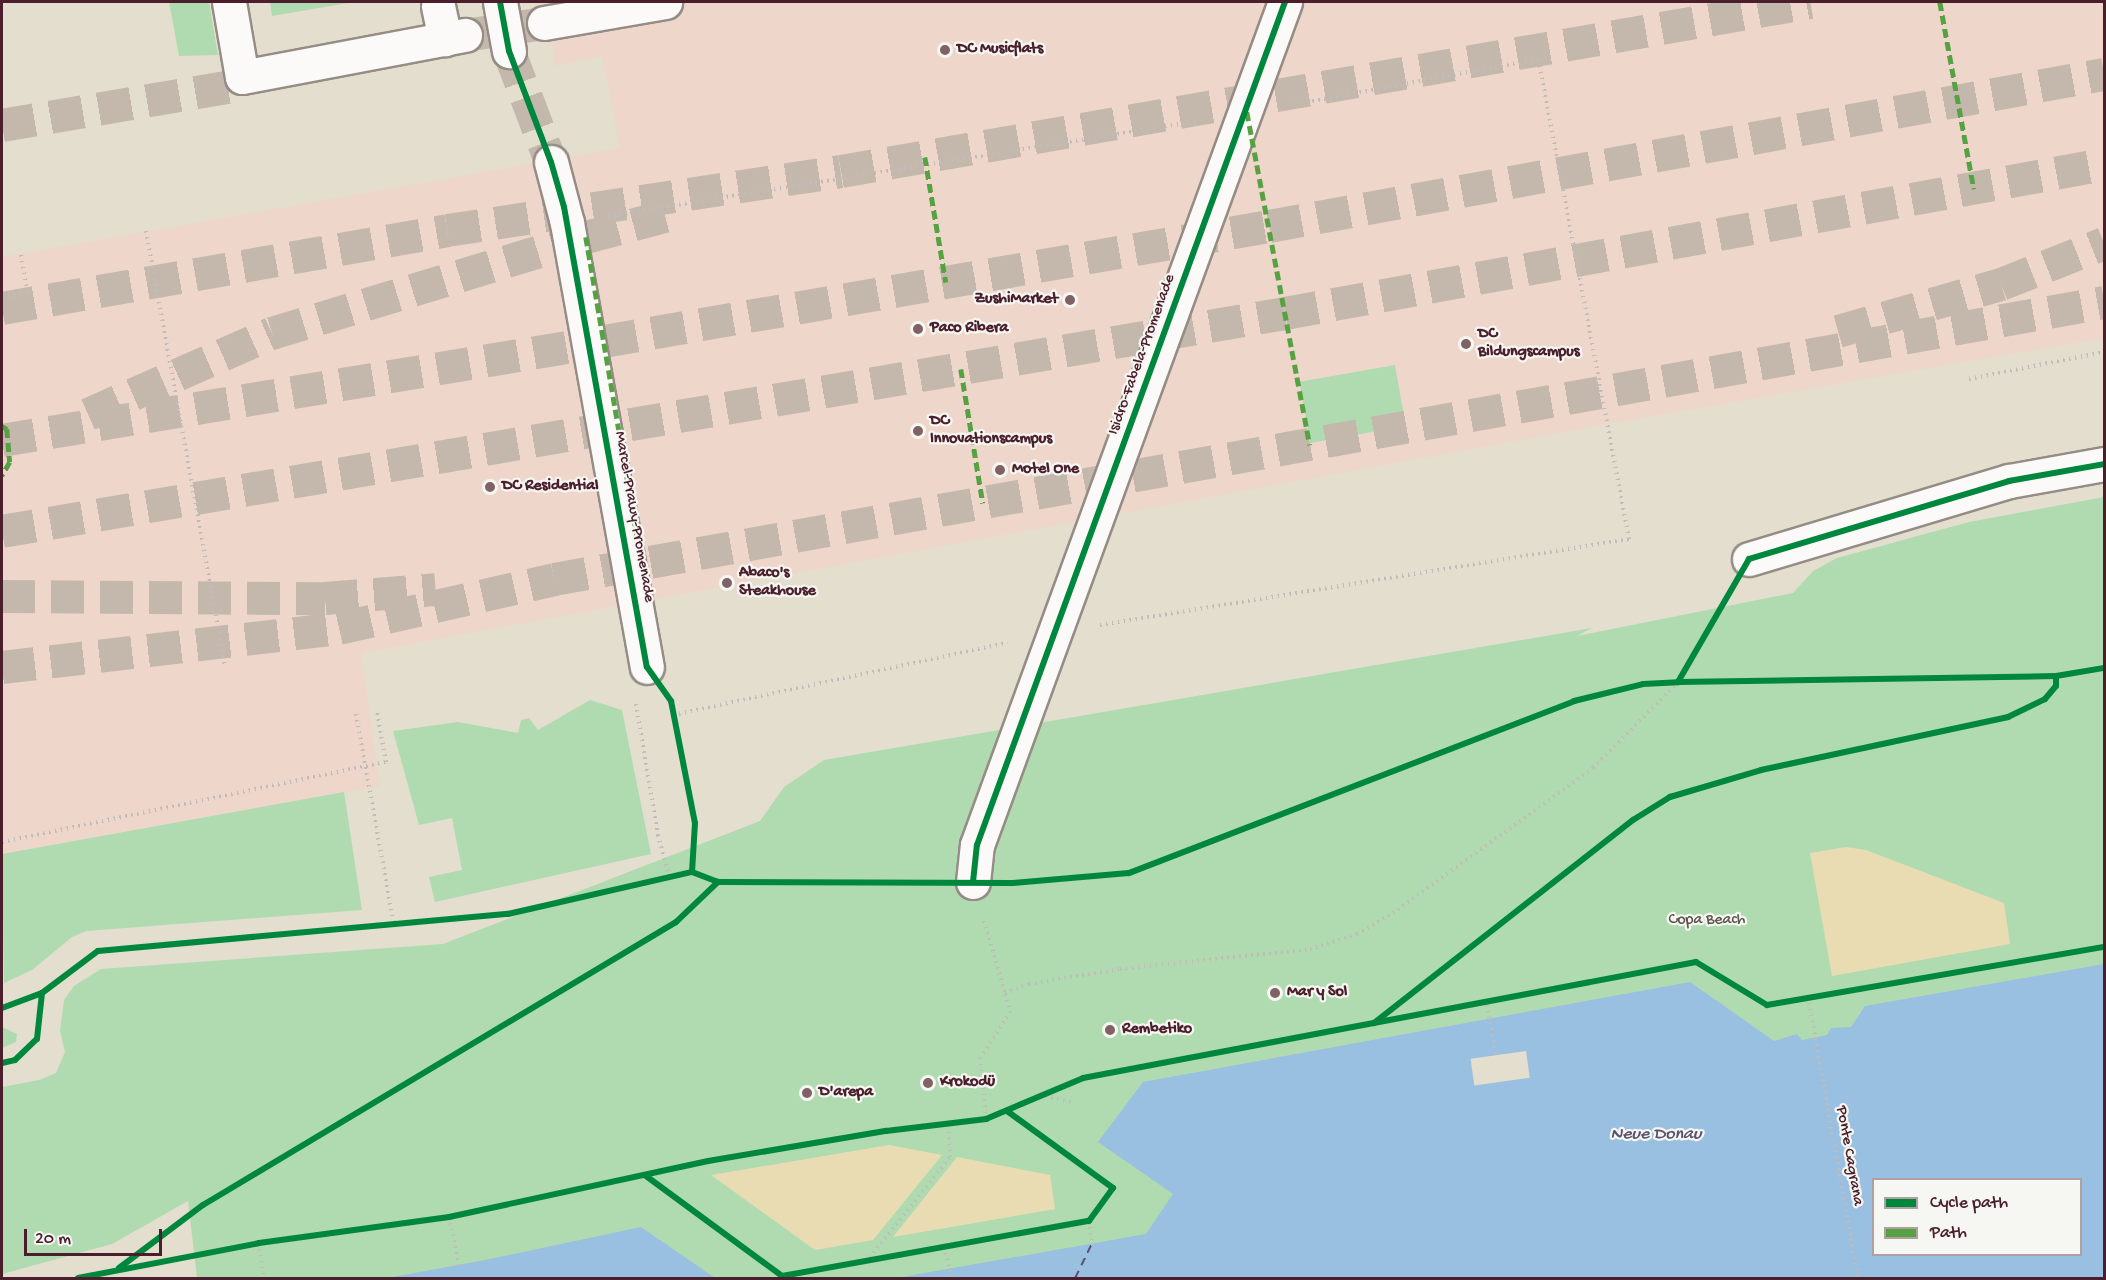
<!DOCTYPE html>
<meta charset="utf-8">
<style>
body{margin:0}
#map{position:relative;width:2106px;height:1280px;overflow:hidden;background:#e3decd;font-family:"Gochi Hand",sans-serif}
div>[style]{position:absolute}
.built>*{inset:0;background:#eed7ca}
.green>*{inset:0;background:#b0dbb0;transform-origin:0 0}
.sand>*{inset:0;background:#e9dcb3}
.water>*{inset:0;background:#99bfe1}
.pier>*{inset:0;background:#e3decd;transform-origin:0 0}
.ferry>*{height:1.5px;margin-top:-0.75px;transform-origin:0;background:repeating-linear-gradient(90deg,#5a526e 0 8px,transparent 0 14px)}
.minor-tunnel>*{height:33px;margin-top:-16.5px;transform-origin:0;background:repeating-linear-gradient(90deg,#c4b8ad 0 33px,transparent 0 49px)}
.highway-tunnel>*{height:33px;margin-top:-16.5px;transform-origin:0;background:repeating-linear-gradient(90deg,#c4b8ad 0 33px,transparent 0 49px)}
.path>*{height:4px;margin-top:-2px;transform-origin:0;background:repeating-linear-gradient(90deg,#c1bcba 0 1.5px,transparent 0 6px)}
.roads{filter:drop-shadow(2px 0 #958c85) drop-shadow(-2px 0 #958c85) drop-shadow(0 2px #958c85) drop-shadow(0 -2px #958c85)}
.minor>*{height:33px;margin:-16.5px;padding:0 16.5px;transform-origin:16.5px;border-radius:16.5px;background:#fbfaf8}
.quiet>*{height:4.5px;margin-top:-2.25px;transform-origin:0;background:repeating-linear-gradient(90deg,#56a243 0 9px,transparent 0 13.5px)}
.cycleway>*{height:6px;margin:-3px;padding:0 3px;transform-origin:3px;border-radius:3px;background:#00873e}
.dots>*{width:16px;height:16px;translate:-50% -50%;box-sizing:border-box;border:3px solid #f6f6f2;border-radius:50%}
span{translate:-50% -50%;white-space:nowrap;text-align:center;line-height:1.15;-webkit-text-stroke:4.5px #f6f6f2;paint-order:stroke}
.poi-label{font-size:16px;color:#4a1f2b;font-weight:700}
.left{translate:0 -50%;text-align:left}
.right{translate:-100% -50%;text-align:right}
.street-label{font-size:16px;color:#4a1f2b}
.park-label{font-size:16px;color:#5c574c}
.water-label{font-size:18px;color:#5a526e;font-style:italic}
.frame{position:absolute;inset:0;border:3px solid #4a1f2b;pointer-events:none}
.legend{position:absolute;left:1872px;top:1178px;width:210px;height:78px;box-sizing:border-box;background:#f6f6f2;border:2px solid #b1a0a2;margin:0;padding:8px 10px;list-style:none;font-size:18px;color:#4a1f2b}
.legend li{display:flex;align-items:center;gap:12px;height:30px}
.legend b{width:30px;border:2px solid #b1a0a2}
.scale{position:absolute;left:24px;top:1229px;width:138px;height:27px;box-sizing:border-box;border:3px solid #4a1f2b;border-top:0;padding-left:8px;font-size:18px;line-height:21px;white-space:nowrap;color:#4a1f2b;-webkit-text-stroke:4px #f6f6f2;paint-order:stroke}
</style>
<div id="map">
<div class="built">
<i style="clip-path:polygon(546px 2px,2104px 2px,2104px 338px,1618px 422px,361px 653px,380px 786px,2px 854px,2px 257px,620px 148px,602px 56px,555px 66px)"></i>
</div>
<div class="green">
<i style="clip-path:polygon(169px 2px,209px 2px,218px 55px,179px 56px)"></i>
<i style="clip-path:polygon(270px 2px,354px 2px,272px 16px)"></i>
<i style="left:1395px;top:365px;width:62px;height:97px;rotate:80deg"></i>
<i style="clip-path:polygon(2104px 497px,2104px 1157px,1874px 1180px,1455px 1278px,197px 1278px,188px 1201px,112px 1244px,2px 1274px,2px 1087px,39px 1080px,56px 1073px,65px 1052px,60px 1031px,64px 1000px,74px 986px,101px 969px,443px 944px,760px 821px,784px 787px,824px 760px,1592px 628px,1577px 636px,1793px 593px,1813px 571px,1837px 558px,1969px 522px)"></i>
<i style="clip-path:polygon(590px 700px,622px 710px,651px 854px,435px 902px,429px 877px,462px 870px,452px 818px,419px 825px,393px 731px,458px 722px,518px 733px,521px 720px,529px 718px,538px 730px)"></i>
<i style="clip-path:polygon(344px 792px,362px 910px,86px 931px,72px 937px,32px 970px,4px 983px,2px 854px)"></i>
<i style="clip-path:polygon(2px 1027px,17px 1034px,16px 1042px,2px 1048px)"></i>
</div>
<div class="sand">
<i style="clip-path:polygon(1846px 847px,1866px 850px,2004px 903px,2010px 944px,1832px 976px,1810px 853px)"></i>
<i style="clip-path:polygon(889px 1145px,942px 1155px,873px 1240px,815px 1250px,711px 1175px)"></i>
<i style="clip-path:polygon(957px 1157px,1050px 1175px,1055px 1209px,893px 1237px)"></i>
</div>
<div class="water">
<i style="clip-path:polygon(evenodd,2104px 964px,2104px 1278px,896px 1278px,1146px 1234px,1173px 1194px,1098px 1142px,1143px 1082px,1690px 982px,1774px 1041px,1797px 1034px,1802px 1040px,1827px 1035px,1831px 1028px,1851px 1027px,1865px 1006px,2104px 964px,1874px 1180px,2080px 1180px,2080px 1254px,1874px 1254px,1874px 1180px)"></i>
<i style="clip-path:polygon(641px 1227px,715px 1278px,387px 1278px,485px 1260px)"></i>
</div>
<div class="pier">
<i style="left:1526px;top:1051px;width:27px;height:56px;rotate:82deg"></i>
</div>
<div class="ferry">
<i style="left:1075px;top:1278px;width:39px;rotate:-64deg"></i>
</div>
<div class="minor-tunnel">
<i style="left:465px;top:35px;width:80px;rotate:-8.6deg"></i>
<i style="left:509px;top:51px;width:119px;rotate:69.3deg"></i>
<i style="left:2px;top:125px;width:233px;rotate:-9.6deg"></i>
</div>
<div class="highway-tunnel">
<i style="left:2px;top:308px;width:452px;rotate:-9.9deg"></i>
<i style="left:447px;top:230px;width:398px;rotate:-8.5deg"></i>
<i style="left:841px;top:171px;width:984px;rotate:-9.89deg"></i>
<i style="left:1838px;top:331px;width:170px;rotate:-16.1deg"></i>
<i style="left:2001px;top:284px;width:111px;rotate:-21.7deg"></i>
<i style="left:88px;top:414px;width:201px;rotate:-23.8deg"></i>
<i style="left:272px;top:333px;width:328px;rotate:-17deg"></i>
<i style="left:586px;top:237px;width:82px;rotate:-14.9deg"></i>
<i style="left:2px;top:440px;width:610px;rotate:-9.34deg"></i>
<i style="left:604px;top:341px;width:675px;rotate:-9.81deg"></i>
<i style="left:1269px;top:226px;width:849px;rotate:-10.32deg"></i>
<i style="left:2px;top:531px;width:1301px;rotate:-9.64deg"></i>
<i style="left:1285px;top:313px;width:832px;rotate:-10.31deg"></i>
<i style="left:2px;top:596px;width:323px;rotate:0.4deg"></i>
<i style="left:325px;top:598px;width:111px;rotate:-4.6deg"></i>
<i style="left:2px;top:667px;width:339px;rotate:-6.6deg"></i>
<i style="left:339px;top:628px;width:221px;rotate:-12.8deg"></i>
<i style="left:554px;top:579px;width:1575px;rotate:-10.13deg"></i>
</div>
<div class="path">
<i style="left:608px;top:216px;width:598px;rotate:-9.15deg"></i>
<i style="left:146px;top:231px;width:442px;rotate:79.7deg"></i>
<i style="left:2px;top:297px;width:25px;rotate:-11deg"></i>
<i style="left:27px;top:292px;width:38px;rotate:-99deg"></i>
<i style="left:1969px;top:379px;width:138px;rotate:-11.3deg"></i>
<i style="left:1100px;top:625px;width:536px;rotate:-9.23deg"></i>
<i style="left:1629px;top:539px;width:489px;rotate:-100.7deg"></i>
<i style="left:1538px;top:59px;width:250px;rotate:169.4deg"></i>
<i style="left:636px;top:704px;width:133px;rotate:80.5deg"></i>
<i style="left:658px;top:835px;width:42px;rotate:75deg"></i>
<i style="left:356px;top:714px;width:214px;rotate:79.8deg"></i>
<i style="left:673px;top:715px;width:342px;rotate:-12.2deg"></i>
<i style="left:2px;top:842px;width:392px;rotate:-11.8deg"></i>
<i style="left:386px;top:762px;width:51px;rotate:-100.2deg"></i>
<i style="left:984px;top:921px;width:75px;rotate:73.7deg"></i>
<i style="left:1808px;top:997px;width:285px;rotate:79.9deg"></i>
<i style="left:1486px;top:999px;width:58px;rotate:80deg"></i>
<i style="left:1040px;top:1094px;width:35px;rotate:15deg"></i>
<i style="left:986px;top:1119px;width:61px;rotate:-95.6deg"></i>
<i style="left:980px;top:1058px;width:54px;rotate:-56.3deg"></i>
<i style="left:1010px;top:1013px;width:21px;rotate:-104deg"></i>
<i style="left:1005px;top:993px;width:26px;rotate:-21deg"></i>
<i style="left:1029px;top:984px;width:92px;rotate:-9.4deg"></i>
<i style="left:1120px;top:969px;width:191px;rotate:-6deg"></i>
<i style="left:1310px;top:949px;width:49px;rotate:-17.7deg"></i>
<i style="left:1357px;top:934px;width:42px;rotate:-30.3deg"></i>
<i style="left:1393px;top:913px;width:247px;rotate:-35.9deg"></i>
<i style="left:1593px;top:768px;width:121px;rotate:-45.3deg"></i>
<i style="left:449px;top:1217px;width:53px;rotate:78.1deg"></i>
<i style="left:1089px;top:1221px;width:22px;rotate:82deg"></i>
<i style="left:259px;top:1243px;width:35px;rotate:82deg"></i>
<i style="left:944px;top:1247px;width:32px;rotate:76deg"></i>
<i style="left:866px;top:1262px;width:134px;rotate:-51.3deg"></i>
<i style="left:950px;top:1157px;width:32px;rotate:-94deg"></i>
<i style="left:782px;top:1276px;width:2px;rotate:63deg"></i>
</div>
<div class="roads">
<div class="minor">
<i style="left:229px;top:2px;width:76px;rotate:80.2deg"></i>
<i style="left:242px;top:77px;width:227px;rotate:-10.7deg"></i>
<i style="left:500px;top:2px;width:50px;rotate:79.6deg"></i>
<i style="left:438px;top:6px;width:34px;rotate:78deg"></i>
<i style="left:544px;top:23px;width:123px;rotate:-9.8deg"></i>
<i style="left:551px;top:162px;width:63px;rotate:75.3deg"></i>
<i style="left:567px;top:223px;width:451px;rotate:79.8deg"></i>
<i style="left:1749px;top:559px;width:271px;rotate:-16.7deg"></i>
<i style="left:2009px;top:481px;width:97px;rotate:-10.1deg"></i>
<i style="left:973px;top:882px;width:37px;rotate:-84deg"></i>
<i style="left:977px;top:845px;width:898px;rotate:-69.93deg"></i>
</div>
</div>
<div class="quiet">
<i style="left:1940px;top:2px;width:190px;rotate:79.7deg"></i>
<i style="left:1247px;top:112px;width:339px;rotate:79.3deg"></i>
<i style="left:925px;top:157px;width:127px;rotate:80.5deg"></i>
<i style="left:586px;top:237px;width:331px;rotate:80.3deg"></i>
<i style="left:961px;top:369px;width:136px;rotate:80.7deg"></i>
<i style="left:2px;top:426px;width:6px;rotate:31deg"></i>
<i style="left:7px;top:429px;width:33px;rotate:85deg"></i>
<i style="left:10px;top:462px;width:16px;rotate:120deg"></i>
</div>
<div class="cycleway">
<i style="left:500px;top:2px;width:50px;rotate:79.6deg"></i>
<i style="left:509px;top:51px;width:119px;rotate:69.3deg"></i>
<i style="left:551px;top:162px;width:47px;rotate:73.9deg"></i>
<i style="left:564px;top:207px;width:467px;rotate:79.8deg"></i>
<i style="left:647px;top:667px;width:42px;rotate:54.8deg"></i>
<i style="left:671px;top:701px;width:124px;rotate:78.9deg"></i>
<i style="left:695px;top:823px;width:49px;rotate:93.5deg"></i>
<i style="left:1678px;top:682px;width:378px;rotate:-0.9deg"></i>
<i style="left:2056px;top:676px;width:49px;rotate:-9.5deg"></i>
<i style="left:973px;top:882px;width:37px;rotate:-84deg"></i>
<i style="left:977px;top:845px;width:898px;rotate:-69.93deg"></i>
<i style="left:2px;top:1008px;width:43px;rotate:-20.6deg"></i>
<i style="left:42px;top:993px;width:70px;rotate:-36.9deg"></i>
<i style="left:98px;top:951px;width:412px;rotate:-5.2deg"></i>
<i style="left:508px;top:914px;width:189px;rotate:-12.9deg"></i>
<i style="left:692px;top:872px;width:28px;rotate:21deg"></i>
<i style="left:718px;top:882px;width:295px;rotate:0.2deg"></i>
<i style="left:1013px;top:883px;width:116px;rotate:-4.9deg"></i>
<i style="left:1129px;top:873px;width:477px;rotate:-21.1deg"></i>
<i style="left:1574px;top:701px;width:71px;rotate:-13.8deg"></i>
<i style="left:1643px;top:684px;width:35px;rotate:-3deg"></i>
<i style="left:1678px;top:682px;width:142px;rotate:-60deg"></i>
<i style="left:1749px;top:559px;width:271px;rotate:-16.7deg"></i>
<i style="left:2009px;top:481px;width:97px;rotate:-10.1deg"></i>
<i style="left:1374px;top:1023px;width:329px;rotate:-38.1deg"></i>
<i style="left:1633px;top:820px;width:44px;rotate:-31.9deg"></i>
<i style="left:1670px;top:797px;width:95px;rotate:-16.5deg"></i>
<i style="left:1761px;top:770px;width:253px;rotate:-12.1deg"></i>
<i style="left:2008px;top:717px;width:41px;rotate:-25.9deg"></i>
<i style="left:2045px;top:699px;width:17px;rotate:-50deg"></i>
<i style="left:2056px;top:686px;width:10px;rotate:-90deg"></i>
<i style="left:2px;top:1063px;width:13px;rotate:-13deg"></i>
<i style="left:15px;top:1060px;width:30px;rotate:-44deg"></i>
<i style="left:37px;top:1039px;width:46px;rotate:-83.8deg"></i>
<i style="left:646px;top:1176px;width:169px;rotate:36.3deg"></i>
<i style="left:782px;top:1276px;width:312px;rotate:-10.2deg"></i>
<i style="left:1089px;top:1221px;width:41px;rotate:-54deg"></i>
<i style="left:1113px;top:1188px;width:131px;rotate:-144deg"></i>
<i style="left:119px;top:1268px;width:105px;rotate:-36.9deg"></i>
<i style="left:203px;top:1205px;width:551px;rotate:-30.89deg"></i>
<i style="left:676px;top:922px;width:58px;rotate:-43.6deg"></i>
<i style="left:78px;top:1278px;width:184px;rotate:-10.9deg"></i>
<i style="left:259px;top:1243px;width:192px;rotate:-7.8deg"></i>
<i style="left:449px;top:1217px;width:265px;rotate:-12.2deg"></i>
<i style="left:708px;top:1161px;width:181px;rotate:-9.6deg"></i>
<i style="left:886px;top:1131px;width:101px;rotate:-6.8deg"></i>
<i style="left:986px;top:1119px;width:105px;rotate:-22.9deg"></i>
<i style="left:1083px;top:1078px;width:624px;rotate:-10.72deg"></i>
<i style="left:1696px;top:962px;width:83px;rotate:31.2deg"></i>
<i style="left:1767px;top:1005px;width:342px;rotate:-9.8deg"></i>
</div>
<div class="dots">
<i style="left:945px;top:50px;background:#806264"></i>
<i style="left:1070px;top:300px;background:#806264"></i>
<i style="left:918px;top:329px;background:#806264"></i>
<i style="left:1466px;top:344px;background:#806264"></i>
<i style="left:918px;top:431px;background:#806264"></i>
<i style="left:1000px;top:470px;background:#806264"></i>
<i style="left:490px;top:487px;background:#806264"></i>
<i style="left:727px;top:583px;background:#806264"></i>
<i style="left:1275px;top:993px;background:#806264"></i>
<i style="left:1110px;top:1030px;background:#806264"></i>
<i style="left:928px;top:1083px;background:#806264"></i>
<i style="left:807px;top:1093px;background:#806264"></i>
</div>
<div class="poi-label">
<span class="left" style="left:957px;top:50px">DC Musicflats</span>
<span class="right" style="left:1058px;top:300px">ZushiMarket</span>
<span class="left" style="left:930px;top:329px">Paco Ribera</span>
<span class="left" style="left:1478px;top:344px">DC<br>Bildungscampus</span>
<span class="left" style="left:930px;top:431px">DC<br>Innovationscampus</span>
<span class="left" style="left:1012px;top:470px">Motel One</span>
<span class="left" style="left:502px;top:487px">DC Residential</span>
<span class="left" style="left:739px;top:583px">Abaco's<br>Steakhouse</span>
<span class="left" style="left:1287px;top:993px">Mar y Sol</span>
<span class="left" style="left:1122px;top:1030px">Rembetiko</span>
<span class="left" style="left:940px;top:1083px">Krokodü</span>
<span class="left" style="left:819px;top:1093px">D'arepa</span>
</div>
<div class="street-label">
<span style="left:1143px;top:355px;rotate:-70deg">Isidro-Fabela-Promenade</span>
<span style="left:633px;top:517px;rotate:80deg">Marcel-Prawy-Promenade</span>
<span style="left:1848px;top:1156px;rotate:80deg">Ponte Cagrana</span>
</div>
<div class="park-label">
<span style="left:1707px;top:921px">Copa Beach</span>
</div>
<div class="water-label">
<span style="left:1656px;top:1135px">Neue Donau</span>
</div>
<div class="frame"></div>
<ul class="legend">
<li><b style="height:8px;background:#00873e"></b>Cycle path</li>
<li><b style="height:8px;background:#56a243"></b>Path</li>
</ul>
<div class="scale">20 m</div>
</div>
